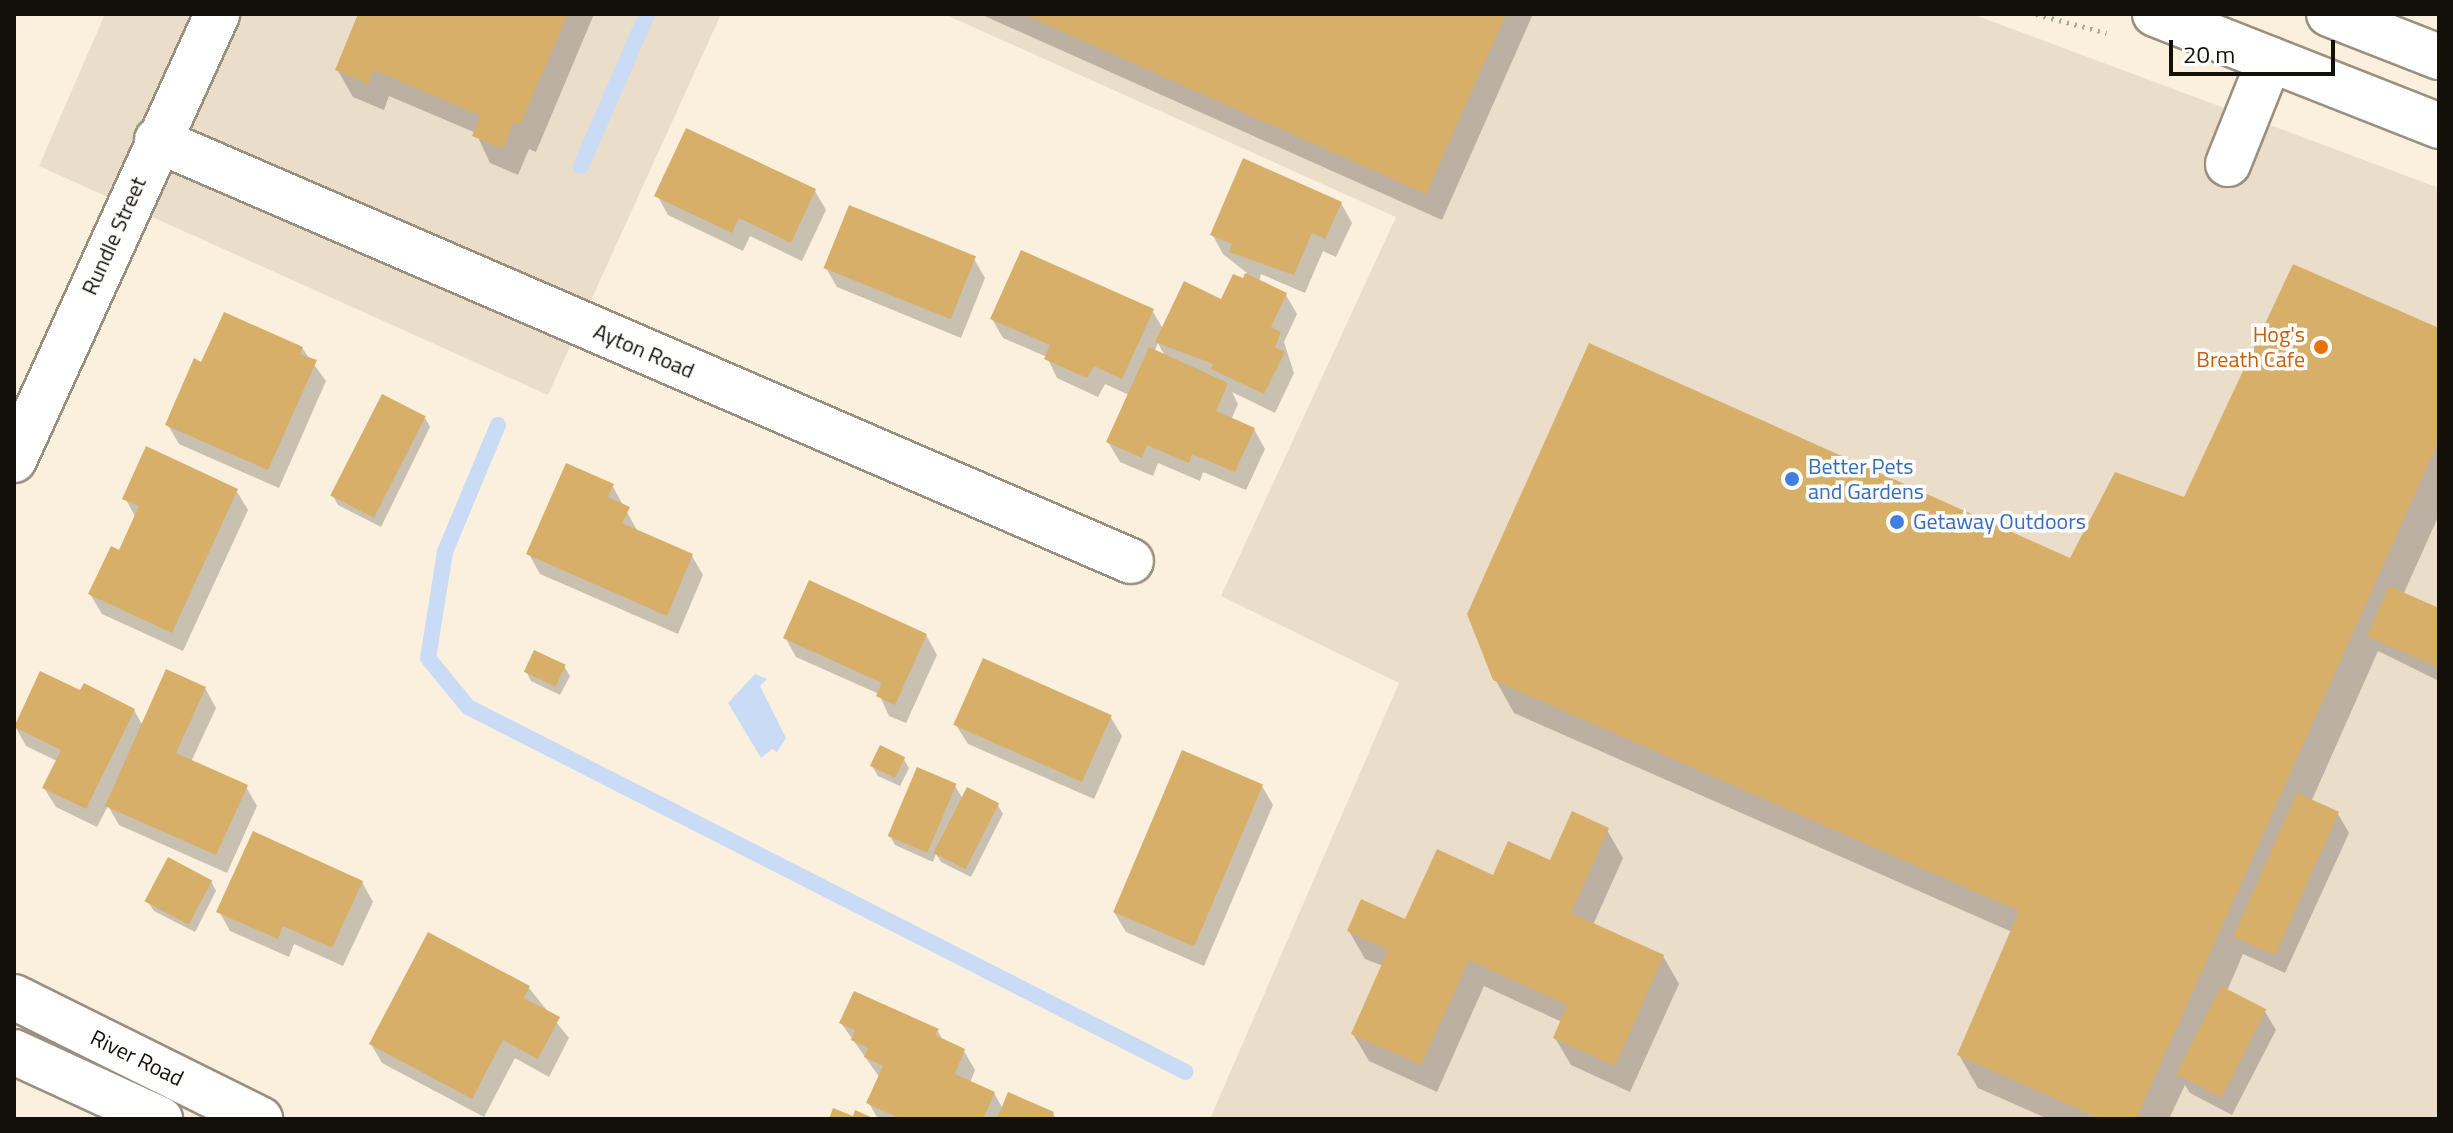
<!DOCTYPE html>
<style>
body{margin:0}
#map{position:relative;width:2453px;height:1133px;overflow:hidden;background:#fbf0de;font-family:"Titillium Web",sans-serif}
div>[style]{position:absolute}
.commercial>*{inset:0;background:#eaddca}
.water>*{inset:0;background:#cadbf5}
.shadow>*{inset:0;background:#0003}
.stream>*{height:16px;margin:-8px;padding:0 8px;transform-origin:8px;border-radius:8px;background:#cadbf5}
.building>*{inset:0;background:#d8af69;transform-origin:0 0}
.path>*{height:5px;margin-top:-2.5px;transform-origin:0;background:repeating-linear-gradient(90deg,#afa799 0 2px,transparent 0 8px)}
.roads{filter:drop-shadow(2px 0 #9a9080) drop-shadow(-2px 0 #9a9080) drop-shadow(0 2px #9a9080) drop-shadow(0 -2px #9a9080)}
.minor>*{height:44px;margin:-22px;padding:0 22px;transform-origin:22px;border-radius:22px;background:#fff}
.major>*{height:44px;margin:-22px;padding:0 22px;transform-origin:22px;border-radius:22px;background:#fff}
.highway>*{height:44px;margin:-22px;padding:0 22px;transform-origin:22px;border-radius:22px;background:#fff}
.dots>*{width:22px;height:22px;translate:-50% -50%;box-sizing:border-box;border:4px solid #fff;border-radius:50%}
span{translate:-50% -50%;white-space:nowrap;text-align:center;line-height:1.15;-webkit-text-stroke:7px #fff;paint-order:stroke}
.street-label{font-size:22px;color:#13100a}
.food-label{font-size:22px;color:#c56008}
.right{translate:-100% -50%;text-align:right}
.shop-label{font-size:22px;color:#366cbe}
.left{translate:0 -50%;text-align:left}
.frame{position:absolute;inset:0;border:16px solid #13100a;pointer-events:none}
.scale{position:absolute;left:2169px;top:40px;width:166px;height:36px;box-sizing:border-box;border:4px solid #13100a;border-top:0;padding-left:10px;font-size:24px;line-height:28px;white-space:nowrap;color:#13100a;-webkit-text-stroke:6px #fff;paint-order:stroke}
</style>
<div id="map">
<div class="commercial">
<i style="clip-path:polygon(105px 14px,721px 14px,548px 395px,39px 166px)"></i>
<i style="clip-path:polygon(944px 14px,1972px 14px,2439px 188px,2439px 1119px,1210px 1119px,1399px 683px,1221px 596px,1396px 217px)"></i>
</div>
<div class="water">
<i style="clip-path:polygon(755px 674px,767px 679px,760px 686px,786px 738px,777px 752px,772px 749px,761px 758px,728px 703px)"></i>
</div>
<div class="shadow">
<i style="clip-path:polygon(360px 14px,594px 14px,536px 152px,529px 149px,518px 175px,490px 163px,476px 133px,389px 96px,384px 110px,353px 97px,337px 69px)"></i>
<i style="clip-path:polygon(980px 14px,1533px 14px,1442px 220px)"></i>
<i style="clip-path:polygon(815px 191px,826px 210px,802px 261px,750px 236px,743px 251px,668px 215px,657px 195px)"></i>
<i style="clip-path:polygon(evenodd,1341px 203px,1352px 223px,1336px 257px,1323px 251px,1305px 293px,1261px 274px,1259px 282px,1286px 295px,1297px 314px,1284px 342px,1294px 373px,1275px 413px,1232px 392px,1238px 404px,1231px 420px,1254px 429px,1265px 449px,1246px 490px,1203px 472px,1200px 481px,1158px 463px,1153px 476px,1120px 462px,1108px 442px,1129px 395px,1105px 384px,1098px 397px,1057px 378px,1047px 357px,1003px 338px,992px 319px,1152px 310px,1163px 329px,1222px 301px,1244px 280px,1247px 273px,1223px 254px,1212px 234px,1341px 203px,1158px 343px,1161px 349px,1166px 357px,1154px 352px,1158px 343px)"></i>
<i style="clip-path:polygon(974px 259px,985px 278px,961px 338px,837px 287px,826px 268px)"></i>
<i style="clip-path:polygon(2439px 330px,2439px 515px,2403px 595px,2439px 611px,2439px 681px,2378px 651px,2312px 800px,2338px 814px,2349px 833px,2285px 973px,2243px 954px,2227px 991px,2264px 1010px,2276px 1030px,2232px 1115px,2190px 1093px,2185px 1085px,2169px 1119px,2048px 1119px,1978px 1088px,1959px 1055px,2012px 932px,1514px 713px,1495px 679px,2071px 560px,2185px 500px)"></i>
<i style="clip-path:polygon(302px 348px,326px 381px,279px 488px,179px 444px,168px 425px,202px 365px)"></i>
<i style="clip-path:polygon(425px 418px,430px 427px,381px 527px,338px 505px,333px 496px)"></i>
<i style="clip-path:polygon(612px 485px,638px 532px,692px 556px,703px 575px,678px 634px,540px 574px,529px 554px)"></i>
<i style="clip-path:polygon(236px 490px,248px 510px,183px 651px,102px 614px,90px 594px,120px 553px,136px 518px,125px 498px)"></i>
<i style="clip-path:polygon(926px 635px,937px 655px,906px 723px,889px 716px,879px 694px,796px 657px,785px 637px)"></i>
<i style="clip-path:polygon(564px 666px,570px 676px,560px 695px,531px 681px,526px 671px)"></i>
<i style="clip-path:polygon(205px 688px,216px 708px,191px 762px,246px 787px,257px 806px,227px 873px,119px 825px,108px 806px,97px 827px,56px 807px,44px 788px,57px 761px,26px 746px,15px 726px,81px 693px,134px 710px,143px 726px)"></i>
<i style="clip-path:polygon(1110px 716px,1122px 736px,1094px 799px,968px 744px,956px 725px)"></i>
<i style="clip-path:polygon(903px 758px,909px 768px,900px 786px,878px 776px,872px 766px)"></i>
<i style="clip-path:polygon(955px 786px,963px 799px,997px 804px,1003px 814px,971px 877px,941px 862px,936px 854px,933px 862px,895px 845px,890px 836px)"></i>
<i style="clip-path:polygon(1262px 786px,1273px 805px,1204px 966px,1126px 932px,1114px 912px)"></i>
<i style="clip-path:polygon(1607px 830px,1623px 858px,1593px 925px,1663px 956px,1679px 984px,1630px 1092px,1571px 1065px,1555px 1038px,1562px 1022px,1484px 986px,1437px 1092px,1369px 1061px,1353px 1034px,1383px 966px,1365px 959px,1349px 931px,1406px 921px,1494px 877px,1551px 862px)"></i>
<i style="clip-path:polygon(211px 881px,216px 891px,195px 932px,154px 911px,148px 902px)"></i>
<i style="clip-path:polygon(362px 882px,373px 902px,343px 966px,294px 944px,289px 957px,230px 931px,219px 911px)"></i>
<i style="clip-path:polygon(529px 988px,569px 1038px,549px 1077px,515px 1058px,484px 1117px,382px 1063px,371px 1044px)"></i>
<i style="clip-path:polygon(841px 1023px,937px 1030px,944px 1042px,964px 1051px,975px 1070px,970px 1083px,994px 1093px,1003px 1109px,1053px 1113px,1056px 1119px,878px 1119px,869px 1103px,880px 1078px)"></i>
</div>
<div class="stream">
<i style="left:581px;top:166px;width:166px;rotate:-66.5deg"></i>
<i style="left:498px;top:425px;width:138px;rotate:112.7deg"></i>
<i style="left:445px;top:552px;width:107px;rotate:99.1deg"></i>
<i style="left:428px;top:658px;width:63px;rotate:50.8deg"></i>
<i style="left:468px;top:707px;width:805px;rotate:26.95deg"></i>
</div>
<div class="building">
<i style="clip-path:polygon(358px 14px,568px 14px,520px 125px,513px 123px,503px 149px,472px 136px,481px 116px,374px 70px,368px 84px,335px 70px)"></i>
<i style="clip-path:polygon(1023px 14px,1506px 14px,1426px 194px)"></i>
<i style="clip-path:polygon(686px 128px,816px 189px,791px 243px,739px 218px,732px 233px,654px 196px)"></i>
<i style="clip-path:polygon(1243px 158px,1342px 202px,1325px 239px,1312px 233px,1294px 275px,1229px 252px,1232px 244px,1210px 235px)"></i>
<i style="left:849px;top:205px;width:137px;height:68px;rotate:22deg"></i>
<i style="clip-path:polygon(1021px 250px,1154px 309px,1122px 379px,1094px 366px,1087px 378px,1044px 359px,1050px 345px,990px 319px)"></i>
<i style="clip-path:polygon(2293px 264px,2439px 328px,2439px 440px,2136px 1119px,2101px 1119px,1957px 1055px,2019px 911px,1493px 680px,1467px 614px,1589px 343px,2070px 558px,2115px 472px,2184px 497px)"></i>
<i style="clip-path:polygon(1245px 273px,1287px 293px,1271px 327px,1281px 332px,1275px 347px,1285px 352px,1264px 394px,1211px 369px,1213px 364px,1155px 342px,1184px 281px,1221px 299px,1233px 274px,1243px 278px)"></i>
<i style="clip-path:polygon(224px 312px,303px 347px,300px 354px,317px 360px,268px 470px,165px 425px,194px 358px,201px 362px)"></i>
<i style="clip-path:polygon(1149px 347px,1228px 383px,1216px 411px,1255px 428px,1235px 472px,1192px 454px,1189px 463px,1147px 445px,1142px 458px,1106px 442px)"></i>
<i style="left:382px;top:394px;width:49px;height:114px;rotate:27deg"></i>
<i style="clip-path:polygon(146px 446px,238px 489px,172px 633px,88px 594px,111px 546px,119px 550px,139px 506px,122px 499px)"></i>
<i style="clip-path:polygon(566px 463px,614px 484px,608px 497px,630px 507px,622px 523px,693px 554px,667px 616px,526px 554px)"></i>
<i style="clip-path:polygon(809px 580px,927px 634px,895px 705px,876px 696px,882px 683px,783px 638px)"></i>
<i style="clip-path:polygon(2389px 586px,2439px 608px,2439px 668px,2367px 636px)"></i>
<i style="left:534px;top:650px;width:35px;height:24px;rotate:25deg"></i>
<i style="left:983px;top:658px;width:141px;height:73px;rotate:24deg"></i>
<i style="clip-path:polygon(166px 669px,206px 687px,176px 753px,248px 785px,216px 855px,105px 806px)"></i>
<i style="clip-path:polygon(40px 671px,80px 690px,84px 683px,135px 709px,86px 809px,42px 788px,61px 750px,14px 727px)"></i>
<i style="left:880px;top:745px;width:28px;height:23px;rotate:26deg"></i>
<i style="left:1182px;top:750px;width:88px;height:176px;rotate:23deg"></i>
<i style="left:917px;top:767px;width:43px;height:75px;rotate:23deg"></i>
<i style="left:967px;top:787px;width:36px;height:74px;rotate:27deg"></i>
<i style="left:2297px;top:793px;width:46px;height:157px;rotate:24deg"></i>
<i style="clip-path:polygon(1572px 811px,1609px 828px,1571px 913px,1664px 955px,1615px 1066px,1553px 1038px,1567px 1005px,1469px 960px,1421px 1065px,1351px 1034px,1388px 950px,1347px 931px,1361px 899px,1405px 919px,1437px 849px,1493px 875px,1508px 841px,1550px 860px)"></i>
<i style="clip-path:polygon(253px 831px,363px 881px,332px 948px,283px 926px,278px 939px,216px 912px)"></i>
<i style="left:168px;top:857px;width:50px;height:50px;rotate:28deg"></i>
<i style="clip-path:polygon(428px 932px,530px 986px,524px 998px,560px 1017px,538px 1059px,503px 1040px,472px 1099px,369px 1044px)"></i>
<i style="left:2221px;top:986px;width:51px;height:99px;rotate:27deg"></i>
<i style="clip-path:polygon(854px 991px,939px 1029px,935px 1035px,965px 1049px,955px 1074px,995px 1092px,983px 1119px,901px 1119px,866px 1103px,883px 1066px,864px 1057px,868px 1048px,851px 1040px,855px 1030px,839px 1023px)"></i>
<i style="clip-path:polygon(1008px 1092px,1054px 1112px,1051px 1119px,997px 1119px)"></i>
<i style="clip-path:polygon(833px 1108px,853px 1116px,855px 1110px,875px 1119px,829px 1119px)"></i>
</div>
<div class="path">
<i style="left:2036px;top:14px;width:73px;rotate:15deg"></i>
</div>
<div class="roads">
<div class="minor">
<i style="left:157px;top:140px;width:1061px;rotate:23.38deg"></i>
<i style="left:2228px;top:164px;width:113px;rotate:-68.2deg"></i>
<i style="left:14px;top:460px;width:490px;rotate:-65.5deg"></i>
</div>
<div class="major">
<i style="left:14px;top:997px;width:275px;rotate:26.4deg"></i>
<i style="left:14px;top:1052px;width:161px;rotate:24.7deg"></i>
</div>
<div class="highway">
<i style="left:2155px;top:14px;width:305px;rotate:21.5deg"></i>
<i style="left:2329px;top:14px;width:118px;rotate:21.4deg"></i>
</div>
</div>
<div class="dots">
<i style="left:2321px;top:347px;background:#e8710a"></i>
<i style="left:1792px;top:479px;background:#3f7fe0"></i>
<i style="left:1897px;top:522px;background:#3f7fe0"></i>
</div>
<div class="street-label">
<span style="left:114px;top:236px;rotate:-66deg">Rundle Street</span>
<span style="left:644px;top:351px;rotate:23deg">Ayton Road</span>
<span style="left:137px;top:1058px;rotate:26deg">River Road</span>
</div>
<div class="food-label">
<span class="right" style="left:2305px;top:347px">Hog's<br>Breath Cafe</span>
</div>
<div class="shop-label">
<span class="left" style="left:1808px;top:479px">Better Pets<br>and Gardens</span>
<span class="left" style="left:1913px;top:522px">Getaway Outdoors</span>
</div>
<div class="frame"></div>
<div class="scale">20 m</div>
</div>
